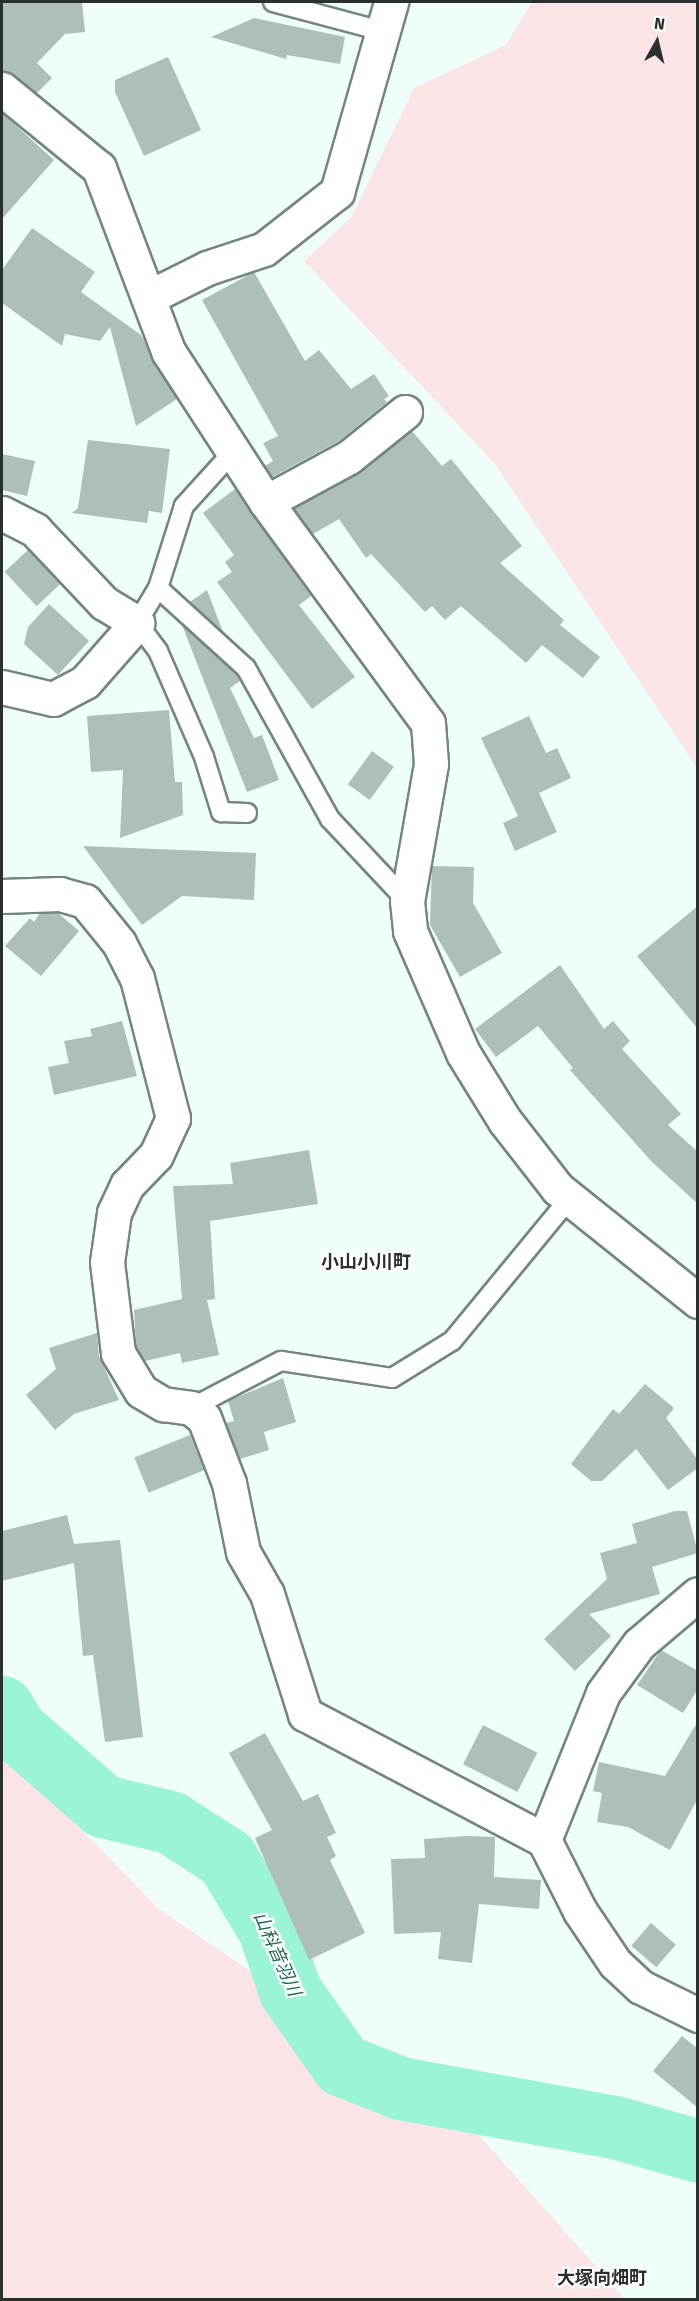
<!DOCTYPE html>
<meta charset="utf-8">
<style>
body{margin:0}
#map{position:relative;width:699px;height:2301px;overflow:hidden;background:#effef8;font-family:"Fira Sans","Noto Sans JP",sans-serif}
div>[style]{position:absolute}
.green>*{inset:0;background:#fbe4e6}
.river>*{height:63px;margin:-31.5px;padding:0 31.5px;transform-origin:31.5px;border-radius:31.5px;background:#9cf4d6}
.building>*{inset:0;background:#adbfb8;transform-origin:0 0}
.roads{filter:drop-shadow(2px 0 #74867f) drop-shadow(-2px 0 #74867f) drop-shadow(0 2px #74867f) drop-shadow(0 -2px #74867f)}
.service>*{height:18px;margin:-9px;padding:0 9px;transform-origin:9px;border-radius:9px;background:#fff}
.minor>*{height:33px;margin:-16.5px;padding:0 16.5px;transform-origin:16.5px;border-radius:16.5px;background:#fff}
span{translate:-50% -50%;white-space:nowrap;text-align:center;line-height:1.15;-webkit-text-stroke:4.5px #fff;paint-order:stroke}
.neighbourhood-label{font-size:18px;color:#29302e;font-weight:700}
.water-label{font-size:18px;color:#226552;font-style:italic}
.frame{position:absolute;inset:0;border:3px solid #29302e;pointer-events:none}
.north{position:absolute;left:627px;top:12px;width:60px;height:60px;-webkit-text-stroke:4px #fff;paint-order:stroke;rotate:8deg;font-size:16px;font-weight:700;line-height:24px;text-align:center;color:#29302e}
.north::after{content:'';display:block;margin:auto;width:21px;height:27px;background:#29302e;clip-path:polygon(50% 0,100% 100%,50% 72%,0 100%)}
</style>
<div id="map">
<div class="green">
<i style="clip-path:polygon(532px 2px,697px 2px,697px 768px,495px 464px,304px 261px,352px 216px,414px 88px,506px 45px)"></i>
<i style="clip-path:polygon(2px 1748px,159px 1909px,460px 2114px,625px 2299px,2px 2299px)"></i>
</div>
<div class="river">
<i style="left:2px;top:1707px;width:26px;rotate:59deg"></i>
<i style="left:15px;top:1729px;width:117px;rotate:41.2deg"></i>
<i style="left:103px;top:1806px;width:69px;rotate:13.4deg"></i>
<i style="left:170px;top:1822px;width:67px;rotate:32.7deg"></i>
<i style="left:226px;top:1858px;width:83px;rotate:58.8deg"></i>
<i style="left:269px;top:1929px;width:65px;rotate:71.3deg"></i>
<i style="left:290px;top:1991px;width:90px;rotate:54.9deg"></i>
<i style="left:342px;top:2065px;width:62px;rotate:21.6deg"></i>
<i style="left:400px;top:2088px;width:219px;rotate:10.3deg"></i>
<i style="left:615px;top:2127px;width:86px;rotate:16.1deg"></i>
</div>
<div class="building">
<i style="clip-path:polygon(2px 2px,82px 2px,85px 32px,65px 34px,37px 63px,52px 78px,37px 93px,2px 71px)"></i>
<i style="clip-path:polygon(254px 18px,345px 37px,340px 64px,287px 55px,286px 59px,211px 37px)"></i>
<i style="clip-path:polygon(168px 57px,201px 130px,144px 156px,115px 92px,115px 80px)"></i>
<i style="clip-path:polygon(2px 113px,54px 160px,2px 219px)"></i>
<i style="clip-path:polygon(32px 228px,95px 272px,81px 292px,141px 335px,177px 399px,136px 426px,110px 327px,100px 341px,65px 334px,62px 346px,2px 303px,2px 270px)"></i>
<i style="clip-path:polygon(254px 272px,305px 361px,319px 350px,351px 389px,374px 374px,389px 396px,384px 399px,387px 402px,339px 441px,272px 477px,265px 466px,273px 461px,263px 443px,278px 436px,202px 300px)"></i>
<i style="clip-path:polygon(412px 431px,442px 466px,451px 459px,522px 546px,500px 563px,564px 620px,560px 625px,600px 657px,583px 678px,542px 645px,526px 663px,461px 606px,445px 620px,432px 606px,425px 612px,371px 554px,366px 558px,339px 519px,313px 534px,294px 508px,358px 473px)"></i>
<i style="clip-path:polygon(88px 440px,170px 449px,162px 513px,149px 511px,147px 523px,72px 513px,78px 508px)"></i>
<i style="clip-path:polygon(2px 454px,35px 461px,27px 496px,2px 490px)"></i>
<i style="clip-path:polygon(235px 489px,311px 596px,299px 605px,355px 677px,312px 709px,217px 582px,232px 572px,225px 562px,234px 555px,203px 513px)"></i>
<i style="left:28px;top:550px;width:47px;height:32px;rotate:47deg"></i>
<i style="clip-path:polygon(207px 590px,223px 632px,190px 602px)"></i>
<i style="clip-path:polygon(49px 604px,89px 641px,58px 675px,24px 644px,28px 627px)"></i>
<i style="clip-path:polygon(182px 625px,237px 675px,240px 681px,230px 688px,254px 738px,262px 735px,279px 780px,247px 792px)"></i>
<i style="clip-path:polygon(169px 710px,175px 782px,182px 782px,183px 815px,120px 838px,123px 770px,91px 772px,87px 716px)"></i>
<i style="clip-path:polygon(529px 716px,546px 753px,557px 748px,571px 778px,539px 793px,557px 832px,515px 851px,503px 823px,518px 816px,481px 738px)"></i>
<i style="left:372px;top:751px;width:27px;height:41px;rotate:36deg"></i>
<i style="clip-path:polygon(83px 846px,256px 853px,254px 900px,182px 896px,142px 925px)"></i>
<i style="clip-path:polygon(432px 866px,474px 867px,473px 903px,502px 953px,460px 977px,430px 925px)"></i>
<i style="clip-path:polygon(698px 906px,698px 1029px,637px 956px)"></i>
<i style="clip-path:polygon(40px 913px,58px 913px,79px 931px,41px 976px,5px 946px,30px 918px,34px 922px)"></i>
<i style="clip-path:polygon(560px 965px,604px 1029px,613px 1021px,630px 1041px,622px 1049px,681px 1114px,668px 1125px,698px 1152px,698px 1204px,652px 1162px,570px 1070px,573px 1068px,538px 1026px,496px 1057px,475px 1029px)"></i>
<i style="clip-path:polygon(122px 1021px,137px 1076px,54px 1095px,48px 1067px,69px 1063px,64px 1041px,92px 1036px,90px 1029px)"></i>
<i style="clip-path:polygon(309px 1150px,318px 1204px,210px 1221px,215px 1299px,207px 1300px,219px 1355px,182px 1363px,180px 1353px,145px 1361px,136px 1347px,134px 1310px,182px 1299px,173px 1186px,233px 1184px,230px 1163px)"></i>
<i style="clip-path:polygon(97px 1333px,99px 1356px,119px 1400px,74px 1414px,55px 1430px,26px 1395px,56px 1369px,49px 1348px)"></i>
<i style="clip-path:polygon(283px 1378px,296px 1422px,264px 1432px,269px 1450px,240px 1459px,226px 1423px,234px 1421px,228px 1401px)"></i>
<i style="clip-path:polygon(645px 1384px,674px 1408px,666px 1418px,698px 1460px,698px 1468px,668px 1490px,636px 1449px,602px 1481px,591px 1481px,571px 1464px,613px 1409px,619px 1414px)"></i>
<i style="left:190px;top:1435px;width:38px;height:60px;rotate:68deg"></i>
<i style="clip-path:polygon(675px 1511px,687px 1511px,698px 1553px,652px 1567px,660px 1594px,589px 1614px,611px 1636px,575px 1671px,544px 1639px,607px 1579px,600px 1553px,637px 1543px,632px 1524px)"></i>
<i style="clip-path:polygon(67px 1515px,74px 1544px,120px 1540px,143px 1737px,105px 1742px,93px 1655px,83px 1656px,74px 1563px,2px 1581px,2px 1531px)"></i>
<i style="clip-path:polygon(661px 1650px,698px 1671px,698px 1689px,683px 1713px,637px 1685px)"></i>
<i style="clip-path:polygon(698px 1721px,698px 1798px,670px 1850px,628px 1827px,597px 1822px,602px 1793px,593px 1791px,599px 1762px,665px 1776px)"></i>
<i style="left:483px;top:1725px;width:61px;height:44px;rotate:27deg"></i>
<i style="clip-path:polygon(265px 1733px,303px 1801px,318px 1794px,336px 1833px,327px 1837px,336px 1856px,330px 1860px,365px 1933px,309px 1960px,255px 1838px,272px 1830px,229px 1753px)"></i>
<i style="clip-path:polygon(466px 1836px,495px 1837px,494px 1877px,541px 1880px,539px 1909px,479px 1904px,472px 1963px,438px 1959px,441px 1932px,394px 1934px,391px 1859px,425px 1858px,424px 1839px)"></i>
<i style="left:651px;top:1923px;width:33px;height:30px;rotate:41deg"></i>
<i style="clip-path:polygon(682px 2036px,698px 2049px,698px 2108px,653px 2071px)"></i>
</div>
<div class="roads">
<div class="service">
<i style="left:273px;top:2px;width:113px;rotate:14.9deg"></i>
<i style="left:232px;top:453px;width:72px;rotate:132.2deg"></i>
<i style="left:184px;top:506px;width:86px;rotate:107.6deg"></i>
<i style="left:158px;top:588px;width:41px;rotate:121deg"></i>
<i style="left:137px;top:623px;width:35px;rotate:53deg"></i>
<i style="left:158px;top:651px;width:116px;rotate:66.5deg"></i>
<i style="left:204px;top:757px;width:58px;rotate:72.8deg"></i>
<i style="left:221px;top:812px;width:26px;rotate:2deg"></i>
<i style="left:158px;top:588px;width:119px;rotate:42.3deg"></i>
<i style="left:246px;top:668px;width:173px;rotate:60.9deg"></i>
<i style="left:330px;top:819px;width:112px;rotate:46.8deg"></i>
<i style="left:191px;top:1408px;width:102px;rotate:-27.6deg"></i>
<i style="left:281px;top:1361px;width:112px;rotate:8.7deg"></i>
<i style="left:392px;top:1378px;width:70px;rotate:-31.7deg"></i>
<i style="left:452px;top:1341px;width:184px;rotate:-50.5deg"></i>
</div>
<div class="minor">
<i style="left:2px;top:89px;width:125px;rotate:39.2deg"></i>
<i style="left:99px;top:168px;width:196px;rotate:69.3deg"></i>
<i style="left:168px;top:351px;width:180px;rotate:57deg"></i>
<i style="left:266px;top:502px;width:274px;rotate:53.8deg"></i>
<i style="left:428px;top:723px;width:41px;rotate:85.8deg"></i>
<i style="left:431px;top:764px;width:139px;rotate:99.9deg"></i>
<i style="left:407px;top:901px;width:30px;rotate:84deg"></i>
<i style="left:410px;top:931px;width:133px;rotate:66.5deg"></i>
<i style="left:463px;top:1053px;width:80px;rotate:58.3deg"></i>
<i style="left:505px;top:1121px;width:86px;rotate:52.1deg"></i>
<i style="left:558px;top:1189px;width:179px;rotate:38.7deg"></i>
<i style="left:149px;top:297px;width:65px;rotate:-26.6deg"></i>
<i style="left:207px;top:268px;width:60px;rotate:-18.4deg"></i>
<i style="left:264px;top:249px;width:93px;rotate:-38deg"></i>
<i style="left:337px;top:192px;width:198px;rotate:-74.1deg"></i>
<i style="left:266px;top:502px;width:94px;rotate:-28.5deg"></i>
<i style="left:349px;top:457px;width:72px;rotate:-38.8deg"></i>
<i style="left:2px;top:513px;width:37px;rotate:27deg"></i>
<i style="left:35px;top:530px;width:100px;rotate:46.6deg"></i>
<i style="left:104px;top:603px;width:39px;rotate:31deg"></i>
<i style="left:137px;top:623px;width:79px;rotate:131.4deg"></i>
<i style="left:85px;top:682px;width:36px;rotate:152deg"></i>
<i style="left:53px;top:699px;width:52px;rotate:-166.8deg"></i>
<i style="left:2px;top:896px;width:58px;rotate:-2deg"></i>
<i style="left:60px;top:894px;width:26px;rotate:16deg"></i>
<i style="left:85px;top:901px;width:54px;rotate:51deg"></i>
<i style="left:119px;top:943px;width:39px;rotate:63deg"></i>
<i style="left:137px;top:978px;width:145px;rotate:75.6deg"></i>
<i style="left:173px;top:1118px;width:41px;rotate:114.7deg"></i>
<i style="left:156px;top:1155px;width:42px;rotate:134deg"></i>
<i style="left:127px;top:1185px;width:31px;rotate:115deg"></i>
<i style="left:114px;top:1213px;width:49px;rotate:98.1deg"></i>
<i style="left:107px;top:1262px;width:92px;rotate:83.1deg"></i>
<i style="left:118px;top:1353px;width:44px;rotate:58.8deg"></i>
<i style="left:141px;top:1391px;width:26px;rotate:31deg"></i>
<i style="left:163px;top:1404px;width:28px;rotate:8deg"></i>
<i style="left:191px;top:1408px;width:16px;rotate:38deg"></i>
<i style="left:204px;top:1418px;width:70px;rotate:69deg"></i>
<i style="left:229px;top:1483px;width:70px;rotate:78.5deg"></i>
<i style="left:243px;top:1552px;width:48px;rotate:60.3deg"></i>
<i style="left:267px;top:1594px;width:126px;rotate:72.4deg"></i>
<i style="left:305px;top:1714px;width:270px;rotate:27.8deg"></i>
<i style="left:544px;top:1840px;width:80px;rotate:63.1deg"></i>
<i style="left:580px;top:1911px;width:63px;rotate:56.1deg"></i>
<i style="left:615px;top:1963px;width:35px;rotate:43deg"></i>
<i style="left:641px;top:1987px;width:64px;rotate:26.2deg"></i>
<i style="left:544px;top:1840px;width:158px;rotate:-68.1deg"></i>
<i style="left:603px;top:1693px;width:61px;rotate:-53.7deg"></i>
<i style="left:639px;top:1644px;width:77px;rotate:-40.3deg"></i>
</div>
</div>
<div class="neighbourhood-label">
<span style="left:366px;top:1262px">小山小川町</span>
<span style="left:602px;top:2278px">大塚向畑町</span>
</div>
<div class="water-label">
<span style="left:277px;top:1954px;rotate:66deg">山科音羽川</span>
</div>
<div class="frame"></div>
<div class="north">N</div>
</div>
